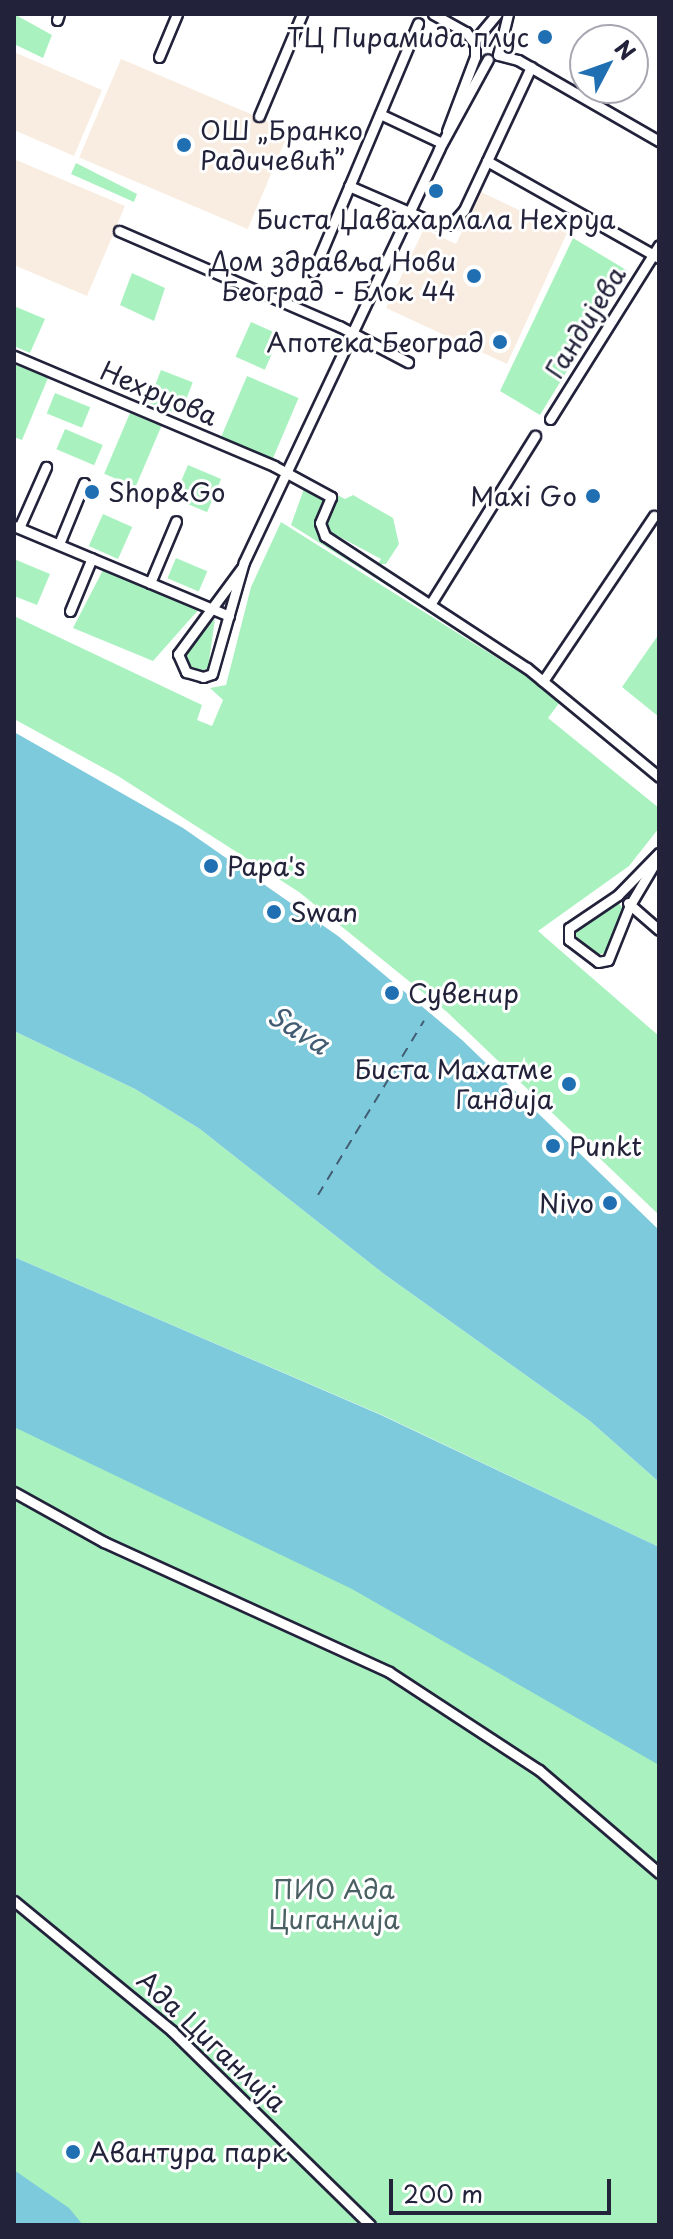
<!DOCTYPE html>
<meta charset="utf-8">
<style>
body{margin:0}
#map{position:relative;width:673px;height:2239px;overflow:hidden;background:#fff;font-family:"Playpen Sans",sans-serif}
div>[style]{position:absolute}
.built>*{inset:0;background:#f8ede0;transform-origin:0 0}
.green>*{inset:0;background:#a9f2c0;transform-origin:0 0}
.water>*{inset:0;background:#7dcadc}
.ferry>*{height:2px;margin-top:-1px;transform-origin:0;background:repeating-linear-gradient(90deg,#425d73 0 10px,transparent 0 18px)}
.roads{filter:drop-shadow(2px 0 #22223b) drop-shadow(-2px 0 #22223b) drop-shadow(0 2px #22223b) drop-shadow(0 -2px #22223b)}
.minor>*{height:9px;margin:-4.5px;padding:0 4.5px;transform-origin:4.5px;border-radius:4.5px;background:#fff}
.dots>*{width:22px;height:22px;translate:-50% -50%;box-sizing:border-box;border:4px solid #fff;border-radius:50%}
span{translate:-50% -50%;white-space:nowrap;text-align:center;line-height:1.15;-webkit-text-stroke:6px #fff;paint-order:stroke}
.poi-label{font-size:26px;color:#22223b}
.right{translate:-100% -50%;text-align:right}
.left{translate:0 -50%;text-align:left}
.street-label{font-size:26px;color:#22223b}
.park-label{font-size:26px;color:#4a6063}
.water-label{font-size:28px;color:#425d73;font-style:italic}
.frame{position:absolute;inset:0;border:16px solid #22223b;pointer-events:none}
.north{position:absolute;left:569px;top:24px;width:80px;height:80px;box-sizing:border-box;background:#fff;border:2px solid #a7a7b1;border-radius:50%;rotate:49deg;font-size:22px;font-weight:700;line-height:32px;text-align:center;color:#22223b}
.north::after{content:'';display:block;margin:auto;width:28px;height:36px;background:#1f6fb2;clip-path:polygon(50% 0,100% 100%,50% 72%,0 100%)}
.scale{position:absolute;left:389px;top:2179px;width:222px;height:36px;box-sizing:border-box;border:4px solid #22223b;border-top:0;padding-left:10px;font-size:24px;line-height:28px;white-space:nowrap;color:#22223b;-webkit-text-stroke:6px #fff;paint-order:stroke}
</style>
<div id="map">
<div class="built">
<i style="clip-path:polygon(14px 52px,102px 90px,74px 156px,14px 130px)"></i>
<i style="left:121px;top:59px;width:183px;height:107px;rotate:23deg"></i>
<i style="clip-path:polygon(14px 159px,125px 206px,87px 296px,14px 265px)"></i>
<i style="clip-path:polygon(481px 192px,567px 233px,507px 364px,386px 308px,424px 229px,456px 244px)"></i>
</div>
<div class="green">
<i style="clip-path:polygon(14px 14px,52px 35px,43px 58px,14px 44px)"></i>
<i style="clip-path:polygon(76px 163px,137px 194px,134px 202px,71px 174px)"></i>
<i style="clip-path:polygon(573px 238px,628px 271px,540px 415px,500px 391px)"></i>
<i style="clip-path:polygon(132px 273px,165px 288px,154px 321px,120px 305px)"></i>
<i style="clip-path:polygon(14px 306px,45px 319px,30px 353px,14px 346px)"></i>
<i style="left:251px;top:322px;width:32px;height:38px;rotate:24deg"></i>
<i style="clip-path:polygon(14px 364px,48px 378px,22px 440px,14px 437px)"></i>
<i style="left:161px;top:370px;width:34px;height:35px;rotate:21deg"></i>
<i style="left:247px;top:376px;width:56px;height:66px;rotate:23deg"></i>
<i style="left:55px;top:393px;width:38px;height:22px;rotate:22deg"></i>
<i style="left:130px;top:413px;width:34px;height:66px;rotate:23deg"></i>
<i style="left:65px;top:429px;width:41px;height:22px;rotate:23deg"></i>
<i style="left:188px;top:465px;width:36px;height:36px;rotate:23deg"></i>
<i style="clip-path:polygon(305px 486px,323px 499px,314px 526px,320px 539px,383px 576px,525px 672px,291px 525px)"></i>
<i style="clip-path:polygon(337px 495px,345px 499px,353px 495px,393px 518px,399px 544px,386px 564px,378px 564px,381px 559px,325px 529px,324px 519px)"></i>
<i style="left:103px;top:514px;width:32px;height:35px;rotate:24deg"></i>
<i style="clip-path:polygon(281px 522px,537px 683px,560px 702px,548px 718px,659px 808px,659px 828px,629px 866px,538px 931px,659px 1036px,659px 1215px,447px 1012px,299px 892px,118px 776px,14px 719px,14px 616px,202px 705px,197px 720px,212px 726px,223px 700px,210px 688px,226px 685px,251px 587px)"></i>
<i style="left:176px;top:558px;width:34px;height:22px;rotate:23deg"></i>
<i style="clip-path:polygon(14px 559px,50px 574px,37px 605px,14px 596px)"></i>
<i style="clip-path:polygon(103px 570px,200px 608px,153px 661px,73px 628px)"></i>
<i style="clip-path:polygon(215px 619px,208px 668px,201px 671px,186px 664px,184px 651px)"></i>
<i style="clip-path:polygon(659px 634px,659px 717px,622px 687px)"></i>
<i style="clip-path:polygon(617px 901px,624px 910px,606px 953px,595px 955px,577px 941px,575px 929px)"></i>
<i style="clip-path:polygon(14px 1031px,135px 1089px,200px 1129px,384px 1274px,590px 1421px,659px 1482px,659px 1547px,382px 1415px,14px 1257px)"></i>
<i style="clip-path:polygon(14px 1388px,659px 1708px,659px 2225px,14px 2225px)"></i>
</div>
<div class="water">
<i style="clip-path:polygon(14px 732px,183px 828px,338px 936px,462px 1040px,659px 1230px,659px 1482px,590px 1421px,384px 1274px,200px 1129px,135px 1089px,14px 1031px)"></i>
<i style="clip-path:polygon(14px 1257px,381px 1415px,659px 1547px,659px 1765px,352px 1589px,14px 1427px)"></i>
<i style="clip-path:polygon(14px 2170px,69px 2208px,83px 2225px,14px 2225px)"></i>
</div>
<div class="ferry">
<i style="left:318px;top:1195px;width:204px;rotate:-58.7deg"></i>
</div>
<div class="roads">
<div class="minor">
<i style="left:433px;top:14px;width:38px;rotate:29deg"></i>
<i style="left:466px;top:32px;width:14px;rotate:54deg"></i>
<i style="left:57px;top:20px;width:6px;rotate:-72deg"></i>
<i style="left:498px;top:55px;width:21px;rotate:14deg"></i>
<i style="left:518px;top:60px;width:163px;rotate:29.9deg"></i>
<i style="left:498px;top:55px;width:42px;rotate:-76.3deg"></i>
<i style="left:159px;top:57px;width:47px;rotate:-67.3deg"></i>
<i style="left:380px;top:114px;width:68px;rotate:25.1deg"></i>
<i style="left:259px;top:116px;width:111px;rotate:-67.1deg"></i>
<i style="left:447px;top:131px;width:79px;rotate:-69.3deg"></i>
<i style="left:475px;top:57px;width:17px;rotate:-90deg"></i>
<i style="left:475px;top:40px;width:34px;rotate:-50deg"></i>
<i style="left:487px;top:161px;width:197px;rotate:29.4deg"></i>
<i style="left:349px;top:186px;width:98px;rotate:23.4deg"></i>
<i style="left:439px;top:225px;width:12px"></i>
<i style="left:451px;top:225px;width:20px;rotate:-49deg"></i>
<i style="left:464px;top:210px;width:158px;rotate:-64.9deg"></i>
<i style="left:119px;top:231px;width:240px;rotate:23.4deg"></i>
<i style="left:339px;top:326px;width:78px;rotate:27.6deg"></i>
<i style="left:313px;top:272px;width:270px;rotate:-67.1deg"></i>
<i style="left:14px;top:356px;width:282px;rotate:22.9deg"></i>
<i style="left:274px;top:466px;width:65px;rotate:28.5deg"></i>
<i style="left:331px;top:497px;width:28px;rotate:113deg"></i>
<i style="left:320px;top:523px;width:14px;rotate:69deg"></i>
<i style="left:325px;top:536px;width:241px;rotate:33.2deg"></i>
<i style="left:527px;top:668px;width:171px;rotate:39.5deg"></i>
<i style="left:550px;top:419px;width:205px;rotate:-57.9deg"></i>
<i style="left:14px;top:526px;width:233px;rotate:22.7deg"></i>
<i style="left:19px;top:528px;width:67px;rotate:-66.1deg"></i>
<i style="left:59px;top:544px;width:66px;rotate:-67.7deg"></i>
<i style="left:241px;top:569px;width:106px;rotate:126.5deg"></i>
<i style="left:178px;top:654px;width:20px;rotate:66deg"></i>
<i style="left:186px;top:672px;width:18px;rotate:16deg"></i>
<i style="left:203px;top:677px;width:9px;rotate:-18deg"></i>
<i style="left:212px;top:674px;width:116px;rotate:-74.1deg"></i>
<i style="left:244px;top:562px;width:457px;rotate:-64.7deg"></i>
<i style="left:439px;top:149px;width:102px;rotate:-61.4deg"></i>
<i style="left:150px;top:583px;width:67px;rotate:-67.2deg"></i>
<i style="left:431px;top:603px;width:197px;rotate:-58.1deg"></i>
<i style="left:70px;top:611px;width:57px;rotate:-67.5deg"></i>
<i style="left:543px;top:681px;width:199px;rotate:-56.1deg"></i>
<i style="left:659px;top:853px;width:59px;rotate:134.3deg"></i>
<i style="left:618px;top:895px;width:59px;rotate:146deg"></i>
<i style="left:569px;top:928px;width:12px;rotate:90deg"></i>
<i style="left:569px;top:940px;width:36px;rotate:37deg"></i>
<i style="left:598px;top:962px;width:10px;rotate:-11deg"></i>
<i style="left:608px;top:960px;width:59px;rotate:-68.2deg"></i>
<i style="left:630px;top:905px;width:57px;rotate:-59.4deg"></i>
<i style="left:628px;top:903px;width:41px;rotate:41.1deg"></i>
<i style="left:14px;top:1492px;width:103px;rotate:29.1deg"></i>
<i style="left:104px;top:1542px;width:313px;rotate:24.5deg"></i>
<i style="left:389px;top:1672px;width:179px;rotate:33.2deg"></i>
<i style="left:539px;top:1770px;width:158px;rotate:40.6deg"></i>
<i style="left:14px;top:1901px;width:205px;rotate:39.4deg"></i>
<i style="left:172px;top:2031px;width:277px;rotate:44.4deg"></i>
</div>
</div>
<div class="dots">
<i style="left:545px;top:37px;background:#1f6fb2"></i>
<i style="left:184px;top:145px;background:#1f6fb2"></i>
<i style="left:436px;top:191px;background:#1f6fb2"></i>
<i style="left:474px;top:276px;background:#1f6fb2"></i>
<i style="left:500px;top:342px;background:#1f6fb2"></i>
<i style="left:92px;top:492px;background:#1f6fb2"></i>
<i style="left:593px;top:496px;background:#1f6fb2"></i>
<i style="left:211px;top:866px;background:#1f6fb2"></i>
<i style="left:274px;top:912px;background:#1f6fb2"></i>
<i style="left:392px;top:993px;background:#1f6fb2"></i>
<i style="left:569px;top:1084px;background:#1f6fb2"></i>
<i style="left:553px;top:1146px;background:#1f6fb2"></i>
<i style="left:610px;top:1203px;background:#1f6fb2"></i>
<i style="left:73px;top:2152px;background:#1f6fb2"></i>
</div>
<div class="poi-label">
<span class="right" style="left:529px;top:37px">ТЦ Пирамида плус</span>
<span class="left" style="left:200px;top:145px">ОШ „Бранко<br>Радичевић”</span>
<span style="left:436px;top:219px">Биста Џавахарлала Нехруа</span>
<span class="right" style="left:456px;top:276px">Дом здравља Нови<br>Београд - Блок 44</span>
<span class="right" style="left:484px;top:342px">Апотека Београд</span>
<span class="left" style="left:108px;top:492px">Shop&amp;Go</span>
<span class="right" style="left:577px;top:496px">Maxi Go</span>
<span class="left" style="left:227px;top:866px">Papa's</span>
<span class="left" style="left:290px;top:912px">Swan</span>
<span class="left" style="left:408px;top:993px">Сувенир</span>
<span class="right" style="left:553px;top:1084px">Биста Махатме<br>Гандија</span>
<span class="left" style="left:569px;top:1146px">Punkt</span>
<span class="right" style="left:594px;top:1203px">Nivo</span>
<span class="left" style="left:89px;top:2152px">Авантура парк</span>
</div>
<div class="street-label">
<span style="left:585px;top:322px;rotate:-58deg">Гандијева</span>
<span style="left:159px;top:393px;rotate:23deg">Нехруова</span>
<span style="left:212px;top:2041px;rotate:43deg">Ада Циганлија</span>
</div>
<div class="park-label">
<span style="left:334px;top:1904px">ПИО Ада<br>Циганлија</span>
</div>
<div class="water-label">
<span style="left:299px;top:1029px;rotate:32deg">Sava</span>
</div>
<div class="frame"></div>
<div class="north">N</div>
<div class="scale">200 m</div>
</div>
